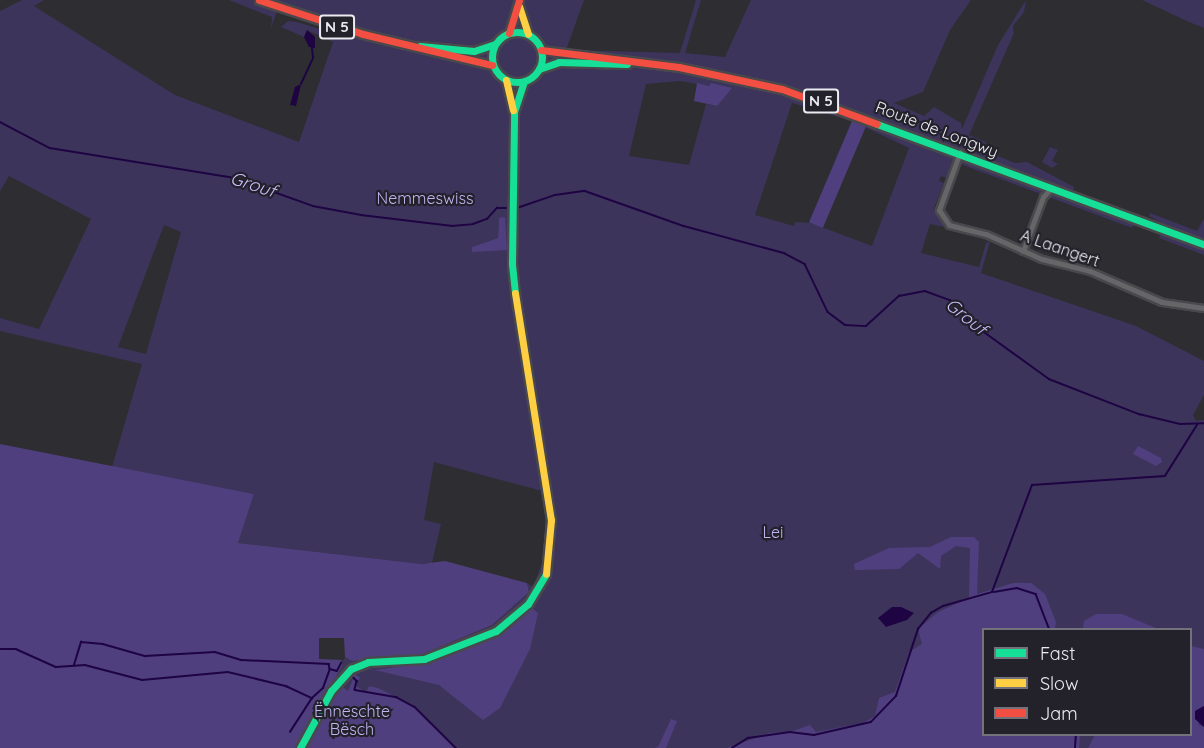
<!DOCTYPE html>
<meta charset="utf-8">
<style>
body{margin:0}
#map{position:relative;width:1204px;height:748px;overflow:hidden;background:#2d2d32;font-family:Quicksand,sans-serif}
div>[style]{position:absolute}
.green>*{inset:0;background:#3d345c}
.forest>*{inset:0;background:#503f7e;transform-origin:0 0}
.water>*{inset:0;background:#1e0443}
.stream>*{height:1.5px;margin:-0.75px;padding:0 0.75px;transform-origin:0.75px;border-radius:0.75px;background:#1e0443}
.roads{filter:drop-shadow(2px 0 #49484c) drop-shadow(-2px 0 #49484c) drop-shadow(0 2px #49484c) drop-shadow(0 -2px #49484c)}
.street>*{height:5px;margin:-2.5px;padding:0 2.5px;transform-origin:2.5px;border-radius:2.5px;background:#666668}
.fast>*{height:7px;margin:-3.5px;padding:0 3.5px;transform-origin:3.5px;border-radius:3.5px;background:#16e098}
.fast>.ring{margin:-3.5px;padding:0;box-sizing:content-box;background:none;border:7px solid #16e098;border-radius:50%}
.slow>*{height:7px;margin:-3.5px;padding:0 3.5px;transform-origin:3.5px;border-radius:3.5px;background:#ffcf43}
.jam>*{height:7px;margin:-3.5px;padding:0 3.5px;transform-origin:3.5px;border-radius:3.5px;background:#f24e42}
span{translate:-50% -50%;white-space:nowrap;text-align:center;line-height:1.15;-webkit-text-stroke:4.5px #23212a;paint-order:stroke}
.shield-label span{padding:2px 4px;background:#23212a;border:2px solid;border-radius:4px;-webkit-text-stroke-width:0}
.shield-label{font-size:15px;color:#ecebf1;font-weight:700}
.street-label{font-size:16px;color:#ecebf1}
.park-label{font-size:16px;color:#c0b4f2}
.water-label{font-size:18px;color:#c9bdfc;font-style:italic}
.legend{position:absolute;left:982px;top:628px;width:210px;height:108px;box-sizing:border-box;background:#23212a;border:2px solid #73727a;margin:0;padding:8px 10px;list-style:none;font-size:18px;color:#ecebf1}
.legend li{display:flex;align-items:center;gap:12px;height:30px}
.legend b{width:30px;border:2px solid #73727a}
</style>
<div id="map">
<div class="green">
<i style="clip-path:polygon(evenodd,22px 0,44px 0,34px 6px,175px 95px,299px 142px,333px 42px,307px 30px,304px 37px,281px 27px,288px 21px,297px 22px,329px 32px,359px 34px,278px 8px,271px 28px,272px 17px,229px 0,584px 0,566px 50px,680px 53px,696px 0,701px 0,685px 53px,725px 57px,751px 0,971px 0,950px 30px,923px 92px,894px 103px,924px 116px,934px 107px,961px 123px,962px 129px,998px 45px,1026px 0,1024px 12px,1013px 26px,1014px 33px,969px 135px,986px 142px,985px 151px,1015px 163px,1027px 162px,1074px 187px,1072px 194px,1136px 218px,1132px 228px,952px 161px,946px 178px,941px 176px,939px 181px,944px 183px,934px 208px,944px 227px,930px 224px,921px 253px,979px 267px,986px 243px,990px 241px,981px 273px,1136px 326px,1204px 361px,1204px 395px,1193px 415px,1196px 421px,1204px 420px,1204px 748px,295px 748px,345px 657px,352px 661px,423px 654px,492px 625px,529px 592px,527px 583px,533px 587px,544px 558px,546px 515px,542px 491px,434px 462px,424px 520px,441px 524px,432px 563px,422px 564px,238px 543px,254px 494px,112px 467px,142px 364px,0 331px,0 318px,39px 329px,91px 219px,9px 176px,0 191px,0 11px,22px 0,680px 81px,710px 86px,710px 83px,717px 106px,706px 104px,689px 165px,629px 156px,646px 84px,680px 81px,22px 0,792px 103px,852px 121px,909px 148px,872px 246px,811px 223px,795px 222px,794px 226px,755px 215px,792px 103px,22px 0,499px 218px,507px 250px,472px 247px,498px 238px,499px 218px,22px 0,164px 225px,181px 232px,146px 354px,118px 347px,164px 225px,22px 0,984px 630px,1190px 630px,1190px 734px,984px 734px,984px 630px)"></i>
<i style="clip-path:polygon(1142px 0,1204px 0,1204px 28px,1189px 22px)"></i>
<i style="clip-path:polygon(1050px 147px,1058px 150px,1052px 161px,1058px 164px,1052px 168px,1042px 162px)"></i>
<i style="clip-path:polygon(1150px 213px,1197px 231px,1204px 219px,1204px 255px,1159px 238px,1164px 224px,1149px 216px)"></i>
</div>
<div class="forest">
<i style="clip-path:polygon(697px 83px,709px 86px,711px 83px,732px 88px,717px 106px,694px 101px)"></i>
<i style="left:852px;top:121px;width:15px;height:110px;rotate:23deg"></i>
<i style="clip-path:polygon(505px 217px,507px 250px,472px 252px,472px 247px,498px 238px,499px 218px)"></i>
<i style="clip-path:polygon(0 444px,254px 494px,238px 543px,422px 564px,445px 561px,527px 583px,529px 592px,492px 625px,423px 654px,352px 661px,345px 657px,344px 638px,319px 638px,319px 659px,342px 660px,342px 666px,295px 748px,0 748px)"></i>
<i style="clip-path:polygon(1138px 446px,1161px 458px,1162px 462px,1156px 466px,1133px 454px)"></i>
<i style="clip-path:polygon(951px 537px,974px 537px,979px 542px,977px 594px,1013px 583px,1031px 583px,1045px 594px,1056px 622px,1055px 629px,984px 630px,984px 734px,1080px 735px,1079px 748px,727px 748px,770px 733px,790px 732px,810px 725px,816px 732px,863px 723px,875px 716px,879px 698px,895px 692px,909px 652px,922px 644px,918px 629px,938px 612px,969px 598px,970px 548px,956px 546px,941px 556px,940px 569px,918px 553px,899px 569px,855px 570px,854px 564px,889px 548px,930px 547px)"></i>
<i style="clip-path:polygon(532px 608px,538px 613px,530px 649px,500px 708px,483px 720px,439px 685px,375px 670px,425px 663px,485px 640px,509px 627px)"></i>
<i style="clip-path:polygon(1096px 614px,1122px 614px,1158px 629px,1083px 629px,1084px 621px)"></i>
<i style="clip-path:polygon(1191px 646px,1204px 649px,1204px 706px,1195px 711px,1199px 725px,1204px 727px,1204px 748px,1088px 748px,1095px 735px,1190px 734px)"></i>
<i style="clip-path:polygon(355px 674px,360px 678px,355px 685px,366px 693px,369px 686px,378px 688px,415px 707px,456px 748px,304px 748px,336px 689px,340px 685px,348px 691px)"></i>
<i style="clip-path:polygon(671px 719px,677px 721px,666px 748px,654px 748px,658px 747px)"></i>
</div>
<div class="water">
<i style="clip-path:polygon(307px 30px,315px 37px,315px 48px,309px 47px,304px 37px)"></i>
<i style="clip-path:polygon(301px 84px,296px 106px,290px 105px,295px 87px)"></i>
<i style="clip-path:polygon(892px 607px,901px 607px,914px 613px,907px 620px,886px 627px,878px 618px)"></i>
<i style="clip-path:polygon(1204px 706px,1204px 727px,1195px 719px,1195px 711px)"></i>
</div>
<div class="stream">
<i style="left:301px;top:84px;width:29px;rotate:-65deg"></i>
<i style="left:313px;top:58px;width:10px;rotate:-96deg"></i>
<i style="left:0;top:122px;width:56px;rotate:27.5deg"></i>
<i style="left:50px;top:148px;width:187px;rotate:9.2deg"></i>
<i style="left:235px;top:178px;width:83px;rotate:19.7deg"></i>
<i style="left:313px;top:206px;width:49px;rotate:10.6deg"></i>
<i style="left:361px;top:215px;width:92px;rotate:6.9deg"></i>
<i style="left:452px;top:226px;width:21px;rotate:-5deg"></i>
<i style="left:473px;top:224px;width:15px;rotate:-20deg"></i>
<i style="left:487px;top:219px;width:15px;rotate:-48deg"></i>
<i style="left:497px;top:208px;width:9px"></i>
<i style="left:517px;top:208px;width:40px;rotate:-18.9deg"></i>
<i style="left:555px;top:195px;width:30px;rotate:-8deg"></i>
<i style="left:585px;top:191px;width:105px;rotate:19.5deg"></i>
<i style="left:684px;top:226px;width:104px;rotate:15.1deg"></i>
<i style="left:784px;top:253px;width:24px;rotate:28deg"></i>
<i style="left:805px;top:264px;width:53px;rotate:64.4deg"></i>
<i style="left:828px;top:312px;width:21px;rotate:37deg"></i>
<i style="left:845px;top:325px;width:21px;rotate:3deg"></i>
<i style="left:866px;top:326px;width:45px;rotate:-42.3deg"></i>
<i style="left:899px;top:296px;width:26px;rotate:-11deg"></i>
<i style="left:925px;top:291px;width:27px;rotate:20deg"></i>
<i style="left:950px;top:300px;width:28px;rotate:48deg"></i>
<i style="left:969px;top:321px;width:99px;rotate:35.9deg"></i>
<i style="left:1049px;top:379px;width:97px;rotate:21.3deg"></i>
<i style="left:1139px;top:414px;width:42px;rotate:13.7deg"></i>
<i style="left:1180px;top:424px;width:24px;rotate:-2deg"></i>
<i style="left:994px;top:592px;width:23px;rotate:-10deg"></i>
<i style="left:1017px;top:588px;width:20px;rotate:18deg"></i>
<i style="left:1036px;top:594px;width:39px;rotate:69deg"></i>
<i style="left:0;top:649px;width:16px"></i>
<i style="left:16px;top:649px;width:44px;rotate:24.2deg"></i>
<i style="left:56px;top:667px;width:29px;rotate:-4deg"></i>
<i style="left:85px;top:665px;width:59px;rotate:14.7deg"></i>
<i style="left:142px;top:680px;width:86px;rotate:-5.3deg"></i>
<i style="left:228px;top:672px;width:60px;rotate:13.6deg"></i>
<i style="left:286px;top:686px;width:29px;rotate:25deg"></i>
<i style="left:312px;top:698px;width:15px;rotate:-42deg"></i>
<i style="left:323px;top:688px;width:20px;rotate:-70deg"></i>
<i style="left:74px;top:665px;width:24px;rotate:-73deg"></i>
<i style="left:81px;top:642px;width:22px;rotate:5deg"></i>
<i style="left:103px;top:644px;width:44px;rotate:15.9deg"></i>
<i style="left:145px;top:656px;width:70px;rotate:-3.3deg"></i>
<i style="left:215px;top:652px;width:28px;rotate:17deg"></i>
<i style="left:242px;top:660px;width:87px;rotate:2.6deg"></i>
<i style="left:329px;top:664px;width:5px;rotate:79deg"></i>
<i style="left:330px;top:669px;width:7px;rotate:16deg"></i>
<i style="left:337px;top:671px;width:9px;rotate:-63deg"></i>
<i style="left:353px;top:677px;width:6px;rotate:45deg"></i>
<i style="left:357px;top:681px;width:9px;rotate:103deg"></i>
<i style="left:355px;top:690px;width:42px;rotate:9.7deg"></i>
<i style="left:396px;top:697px;width:21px;rotate:28deg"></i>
<i style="left:415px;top:707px;width:58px;rotate:45deg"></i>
<i style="left:290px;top:732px;width:40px;rotate:-57.1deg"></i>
<i style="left:732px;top:748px;width:19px;rotate:-32deg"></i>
<i style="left:748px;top:738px;width:42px;rotate:-8.1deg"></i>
<i style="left:790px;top:732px;width:24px;rotate:7deg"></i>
<i style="left:814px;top:735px;width:58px;rotate:-12.8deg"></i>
<i style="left:871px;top:722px;width:36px;rotate:-46deg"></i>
<i style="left:896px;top:696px;width:71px;rotate:-71.8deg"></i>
<i style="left:918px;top:629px;width:21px;rotate:-51deg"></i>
<i style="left:931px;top:613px;width:14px;rotate:-30deg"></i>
<i style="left:943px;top:606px;width:51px;rotate:-15.9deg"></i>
<i style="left:992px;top:592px;width:114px;rotate:-69.5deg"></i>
<i style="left:1032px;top:485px;width:133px;rotate:-3.9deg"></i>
<i style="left:1165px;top:476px;width:60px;rotate:-57.9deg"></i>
<i style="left:1075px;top:748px;width:14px;rotate:-86deg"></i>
</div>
<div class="roads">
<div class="street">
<i style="left:960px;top:152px;width:62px;rotate:109.9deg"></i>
<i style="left:939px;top:210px;width:18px;rotate:56deg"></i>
<i style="left:949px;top:225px;width:38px;rotate:14deg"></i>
<i style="left:986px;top:234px;width:61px;rotate:24.1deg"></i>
<i style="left:1042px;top:259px;width:49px;rotate:14deg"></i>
<i style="left:1090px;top:271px;width:78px;rotate:23.3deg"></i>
<i style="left:1162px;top:302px;width:42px;rotate:8.1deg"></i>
<i style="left:1023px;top:251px;width:58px;rotate:-69.7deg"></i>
<i style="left:1043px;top:197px;width:13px;rotate:-48deg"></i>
</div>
<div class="fast">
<i class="ring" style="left:492px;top:32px;width:43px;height:43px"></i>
<i style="left:420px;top:46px;width:54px;rotate:5.3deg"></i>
<i style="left:474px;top:51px;width:22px;rotate:-18deg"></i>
<i style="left:539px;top:69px;width:21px;rotate:-19deg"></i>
<i style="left:559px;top:62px;width:68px;rotate:1.7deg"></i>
<i style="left:877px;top:124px;width:348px;rotate:20.2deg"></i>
<i style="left:515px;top:293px;width:30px;rotate:-96deg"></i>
<i style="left:512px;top:263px;width:151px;rotate:-89.2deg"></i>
<i style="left:514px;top:112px;width:32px;rotate:-72deg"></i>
<i style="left:300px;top:748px;width:65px;rotate:-61.5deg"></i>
<i style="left:331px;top:691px;width:30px;rotate:-48deg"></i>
<i style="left:351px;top:669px;width:18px;rotate:-22deg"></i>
<i style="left:368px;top:662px;width:56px;rotate:-3.1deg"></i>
<i style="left:424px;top:659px;width:77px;rotate:-21.3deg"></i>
<i style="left:496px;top:631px;width:42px;rotate:-40.2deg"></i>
<i style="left:528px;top:604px;width:35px;rotate:-59deg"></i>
</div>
<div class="slow">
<i style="left:519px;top:6px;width:29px;rotate:72deg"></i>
<i style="left:506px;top:80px;width:31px;rotate:77deg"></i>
<i style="left:515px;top:293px;width:230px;rotate:81deg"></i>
<i style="left:551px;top:520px;width:54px;rotate:95.3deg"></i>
</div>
<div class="jam">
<i style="left:259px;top:0;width:109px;rotate:18.1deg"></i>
<i style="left:363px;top:34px;width:133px;rotate:13.5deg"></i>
<i style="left:509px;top:33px;width:34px;rotate:-73deg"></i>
<i style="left:541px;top:50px;width:139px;rotate:7deg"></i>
<i style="left:679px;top:67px;width:105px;rotate:12.1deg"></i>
<i style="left:782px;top:89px;width:101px;rotate:20.2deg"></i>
</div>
</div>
<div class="shield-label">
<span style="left:337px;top:27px">N 5</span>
<span style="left:821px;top:101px">N 5</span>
</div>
<div class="street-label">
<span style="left:937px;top:129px;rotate:21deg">Route de Longwy</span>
<span style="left:1060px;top:248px;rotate:19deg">A Laangert</span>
</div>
<div class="park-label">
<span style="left:425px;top:198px">Nemmeswiss</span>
<span style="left:773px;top:532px">Lei</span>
<span style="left:352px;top:720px">Ënneschte<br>Bësch</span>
</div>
<div class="water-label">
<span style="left:253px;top:185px;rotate:18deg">Grouf</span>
<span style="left:966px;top:317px;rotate:39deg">Grouf</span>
</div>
<ul class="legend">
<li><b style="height:8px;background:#16e098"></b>Fast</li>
<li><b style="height:8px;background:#ffcf43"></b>Slow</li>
<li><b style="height:8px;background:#f24e42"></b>Jam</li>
</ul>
</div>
